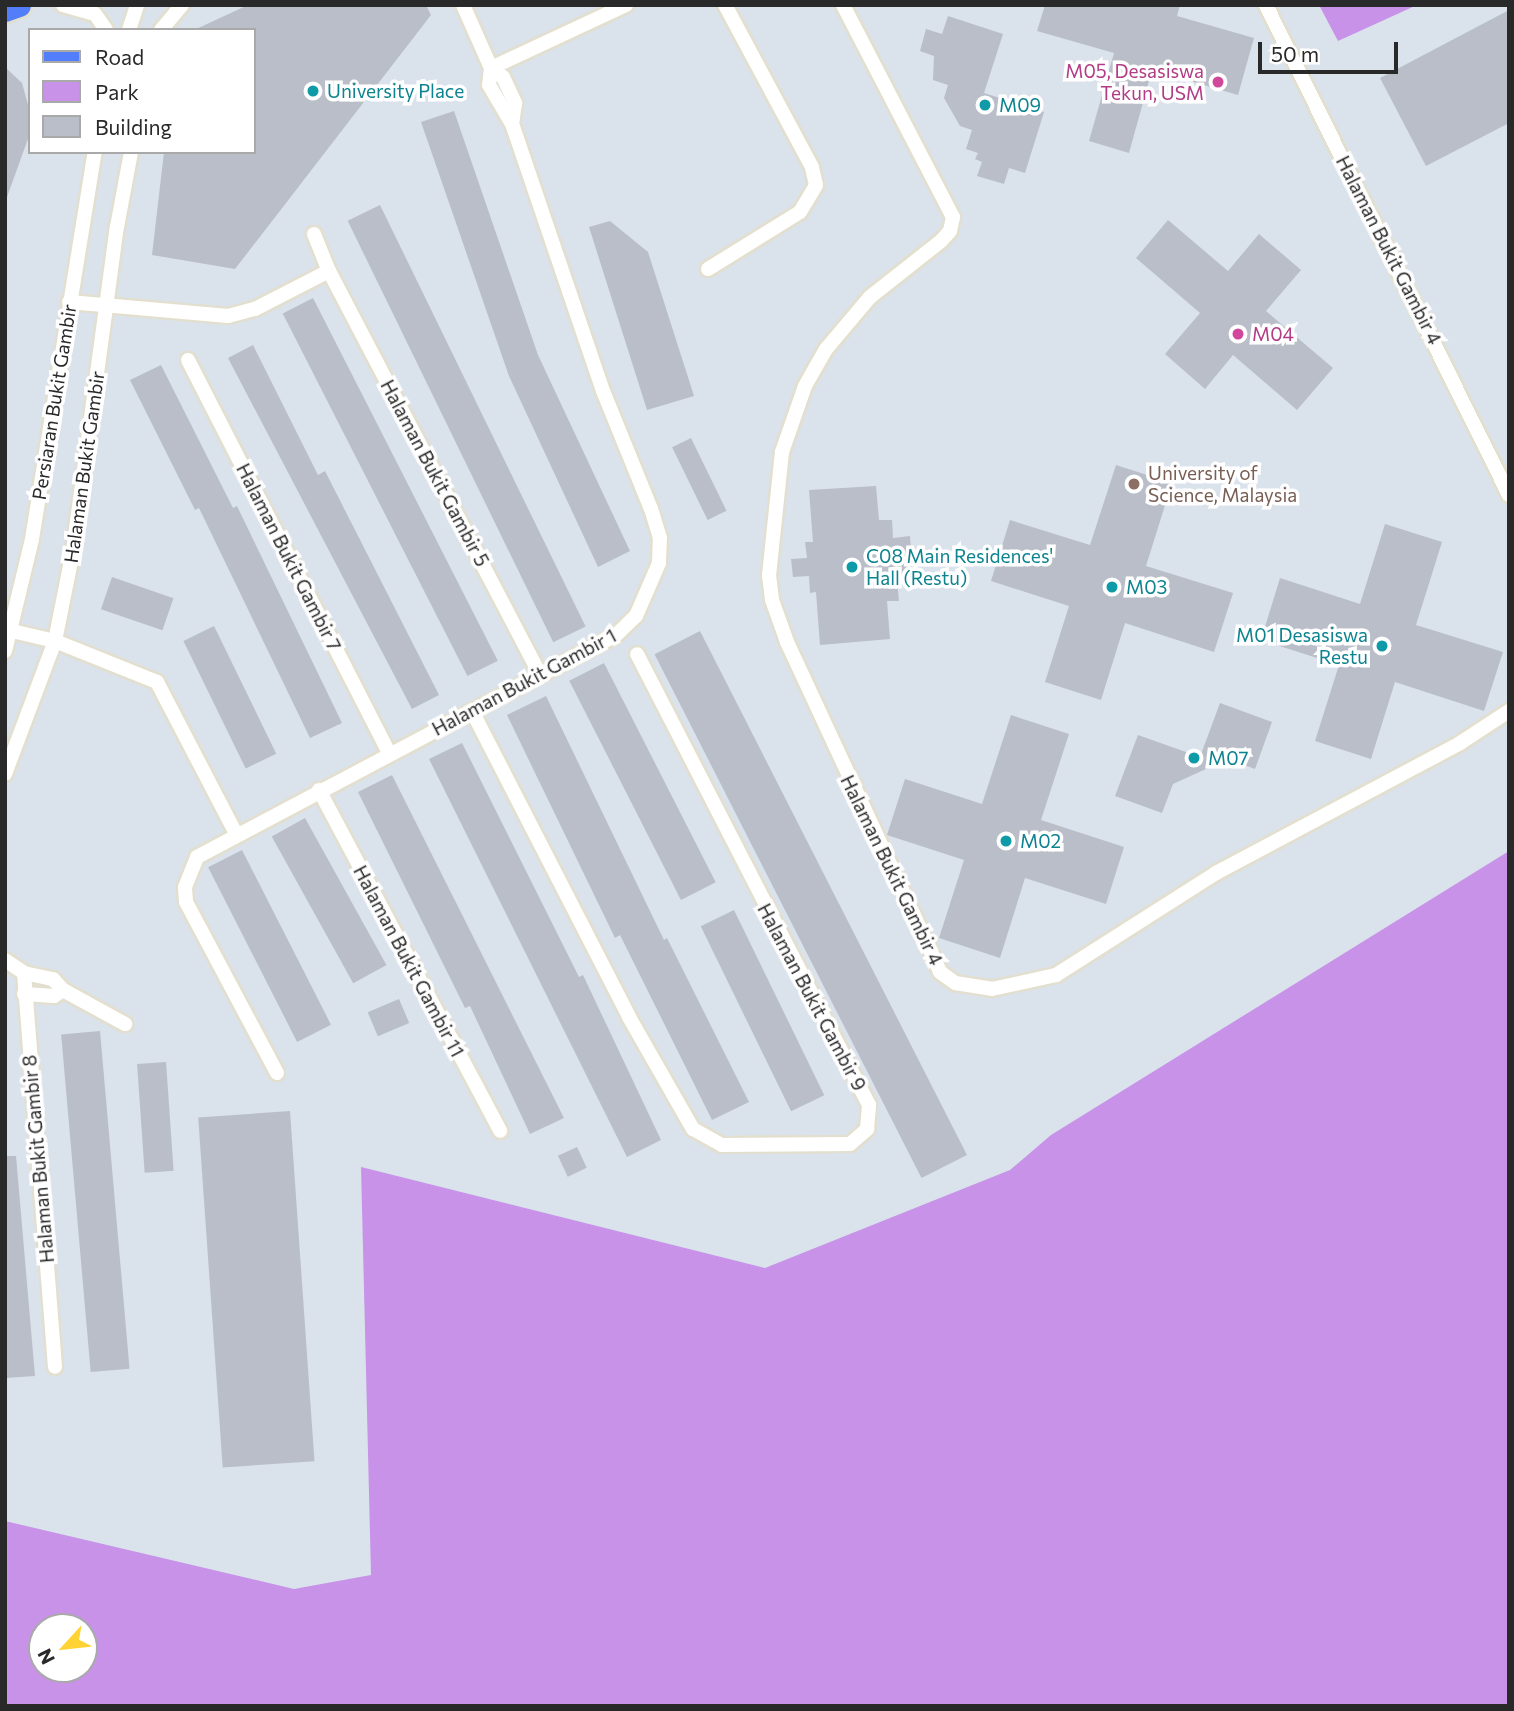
<!DOCTYPE html>
<style>
body{margin:0}
#map{position:relative;width:1514px;height:1711px;overflow:hidden;background:#dae2ec;font-family:Commissioner,sans-serif}
div>[style]{position:absolute}
.green>*{inset:0;background:#c792e7}
.building>*{inset:0;background:#babec8;transform-origin:0 0}
.roads{filter:drop-shadow(2px 0 #e3dfcf) drop-shadow(-2px 0 #e3dfcf) drop-shadow(0 2px #e3dfcf) drop-shadow(0 -2px #e3dfcf)}
.minor>*{height:14px;margin:-7px;padding:0 7px;transform-origin:7px;border-radius:7px;background:#fff}
.primary>*{height:23px;margin:-11.5px;padding:0 11.5px;transform-origin:11.5px;border-radius:11.5px;background:#527ef9}
.dots>*{width:19px;height:19px;translate:-50% -50%;box-sizing:border-box;border:4px solid #fff;border-radius:50%}
span{translate:-50% -50%;white-space:nowrap;text-align:center;line-height:1.15;-webkit-text-stroke:7px #fff;paint-order:stroke}
.hotel-label{font-size:19px;color:#b23c85}
.right{translate:-100% -50%;text-align:right}
.left{translate:0 -50%;text-align:left}
.culture-label{font-size:19px;color:#0d838f}
.street-label{font-size:19px;color:#292929}
.education-label{font-size:19px;color:#785e54}
.frame{position:absolute;inset:0;border:7px solid #292929;pointer-events:none}
.legend{position:absolute;left:28px;top:28px;width:228px;height:126px;box-sizing:border-box;background:#fff;border:2px solid #a9a9a9;margin:0;padding:9px 12px;list-style:none;font-size:21px;color:#292929}
.legend li{display:flex;align-items:center;gap:14px;height:35px}
.legend b{width:35px;border:2px solid #a9a9a9}
.north{position:absolute;left:28px;top:1613px;width:70px;height:70px;box-sizing:border-box;background:#fff;border:2px solid #a9a9a9;border-radius:50%;rotate:243deg;font-size:19px;font-weight:700;line-height:28px;text-align:center;color:#292929}
.north::after{content:'';display:block;margin:auto;width:24px;height:32px;background:#ffd334;clip-path:polygon(50% 0,100% 100%,50% 72%,0 100%)}
.scale{position:absolute;left:1258px;top:42px;width:140px;height:32px;box-sizing:border-box;border:4px solid #292929;border-top:0;padding-left:9px;font-size:21px;line-height:24px;white-space:nowrap;color:#292929;-webkit-text-stroke:5px #fff;paint-order:stroke}
</style>
<div id="map">
<div class="green">
<i style="clip-path:polygon(1319px 5px,1417px 5px,1338px 41px)"></i>
<i style="clip-path:polygon(evenodd,1509px 851px,1509px 1706px,5px 1706px,5px 1521px,294px 1589px,371px 1575px,361px 1167px,765px 1268px,1010px 1170px,1051px 1135px,1509px 851px,42px 1627px,84px 1627px,84px 1669px,42px 1669px,42px 1627px)"></i>
</div>
<div class="building">
<i style="clip-path:polygon(248px 5px,426px 5px,431px 15px,235px 269px,152px 255px,164px 152px,254px 152px,254px 30px,194px 30px)"></i>
<i style="clip-path:polygon(1045px 5px,1180px 5px,1177px 16px,1254px 38px,1238px 95px,1152px 70px,1129px 153px,1089px 141px,1114px 53px,1037px 31px)"></i>
<i style="clip-path:polygon(1509px 10px,1509px 123px,1426px 166px,1380px 78px)"></i>
<i style="clip-path:polygon(948px 16px,1003px 34px,984px 93px,1044px 112px,1025px 173px,1009px 168px,1004px 184px,977px 176px,982px 162px,975px 159px,978px 153px,966px 149px,972px 130px,960px 126px,944px 98px,948px 85px,933px 80px,934px 56px,920px 51px,926px 29px,942px 34px)"></i>
<i style="clip-path:polygon(5px 67px,22px 83px,30px 112px,29px 136px,7px 197px)"></i>
<i style="clip-path:polygon(454px 111px,538px 355px,630px 551px,598px 567px,509px 376px,421px 122px)"></i>
<i style="left:380px;top:205px;width:469px;height:36px;rotate:64deg"></i>
<i style="clip-path:polygon(1168px 220px,1228px 271px,1259px 234px,1301px 270px,1266px 311px,1333px 368px,1297px 410px,1233px 355px,1205px 389px,1165px 354px,1200px 313px,1136px 258px)"></i>
<i style="clip-path:polygon(610px 221px,648px 252px,694px 396px,647px 410px,589px 227px)"></i>
<i style="left:313px;top:298px;width:407px;height:34px;rotate:63deg"></i>
<i style="clip-path:polygon(253px 345px,318px 475px,325px 471px,439px 695px,412px 709px,228px 358px)"></i>
<i style="clip-path:polygon(161px 365px,233px 508px,237px 506px,342px 723px,310px 738px,199px 508px,195px 510px,130px 380px)"></i>
<i style="left:691px;top:438px;width:81px;height:21px;rotate:64deg"></i>
<i style="clip-path:polygon(1116px 465px,1172px 483px,1146px 566px,1233px 593px,1214px 652px,1125px 623px,1101px 700px,1045px 682px,1069px 606px,991px 581px,1010px 520px,1090px 545px)"></i>
<i style="clip-path:polygon(876px 486px,879px 520px,892px 520px,893px 538px,910px 536px,913px 579px,897px 580px,899px 601px,887px 601px,890px 639px,820px 645px,816px 592px,810px 593px,809px 576px,793px 577px,791px 559px,807px 558px,805px 542px,813px 542px,809px 490px)"></i>
<i style="clip-path:polygon(1385px 524px,1442px 542px,1416px 625px,1503px 652px,1484px 711px,1395px 682px,1371px 759px,1315px 741px,1339px 665px,1261px 640px,1280px 578px,1360px 604px)"></i>
<i style="left:112px;top:577px;width:65px;height:34px;rotate:19deg"></i>
<i style="left:214px;top:626px;width:142px;height:34px;rotate:64deg"></i>
<i style="left:700px;top:631px;width:588px;height:51px;rotate:63deg"></i>
<i style="left:604px;top:663px;width:246px;height:39px;rotate:63deg"></i>
<i style="clip-path:polygon(546px 696px,664px 940px,667px 938px,749px 1102px,712px 1120px,620px 935px,615px 938px,507px 715px)"></i>
<i style="clip-path:polygon(1220px 703px,1272px 722px,1255px 769px,1228px 759px,1173px 784px,1162px 813px,1115px 796px,1138px 735px,1200px 757px)"></i>
<i style="clip-path:polygon(1011px 715px,1069px 734px,1041px 820px,1124px 847px,1106px 904px,1025px 878px,1000px 958px,939px 938px,964px 860px,887px 835px,905px 779px,982px 804px)"></i>
<i style="clip-path:polygon(462px 743px,579px 977px,583px 975px,661px 1140px,627px 1157px,429px 759px)"></i>
<i style="clip-path:polygon(392px 775px,564px 1118px,530px 1134px,470px 1006px,465px 1008px,358px 792px)"></i>
<i style="left:305px;top:818px;width:168px;height:38px;rotate:61deg"></i>
<i style="left:242px;top:850px;width:196px;height:38px;rotate:63deg"></i>
<i style="left:734px;top:910px;width:206px;height:37px;rotate:64deg"></i>
<i style="left:399px;top:999px;width:26px;height:34px;rotate:67deg"></i>
<i style="left:100px;top:1031px;width:339px;height:39px;rotate:85deg"></i>
<i style="left:166px;top:1062px;width:109px;height:29px;rotate:86deg"></i>
<i style="left:290px;top:1111px;width:351px;height:92px;rotate:86deg"></i>
<i style="left:577px;top:1147px;width:23px;height:21px;rotate:65deg"></i>
<i style="clip-path:polygon(5px 1156px,16px 1156px,35px 1376px,5px 1378px)"></i>
</div>
<div class="roads">
<div class="minor">
<i style="left:63px;top:5px;width:33px;rotate:16deg"></i>
<i style="left:95px;top:14px;width:19px;rotate:55deg"></i>
<i style="left:463px;top:5px;width:69px;rotate:66deg"></i>
<i style="left:491px;top:68px;width:15px;rotate:37deg"></i>
<i style="left:503px;top:77px;width:29px;rotate:65deg"></i>
<i style="left:515px;top:103px;width:21px;rotate:98deg"></i>
<i style="left:843px;top:5px;width:239px;rotate:62.6deg"></i>
<i style="left:953px;top:217px;width:14px;rotate:102deg"></i>
<i style="left:950px;top:231px;width:13px;rotate:132deg"></i>
<i style="left:941px;top:241px;width:90px;rotate:141.7deg"></i>
<i style="left:870px;top:297px;width:68px;rotate:130.2deg"></i>
<i style="left:826px;top:349px;width:43px;rotate:119.6deg"></i>
<i style="left:805px;top:386px;width:70px;rotate:109.2deg"></i>
<i style="left:782px;top:452px;width:124px;rotate:96deg"></i>
<i style="left:769px;top:575px;width:25px;rotate:83deg"></i>
<i style="left:772px;top:600px;width:45px;rotate:70.3deg"></i>
<i style="left:787px;top:642px;width:364px;rotate:65.1deg"></i>
<i style="left:940px;top:972px;width:19px;rotate:36deg"></i>
<i style="left:955px;top:983px;width:37px;rotate:9deg"></i>
<i style="left:992px;top:989px;width:66px;rotate:-12.3deg"></i>
<i style="left:1056px;top:975px;width:190px;rotate:-32.5deg"></i>
<i style="left:1216px;top:873px;width:276px;rotate:-28deg"></i>
<i style="left:1460px;top:743px;width:59px;rotate:-33.1deg"></i>
<i style="left:1266px;top:5px;width:547px;rotate:63.62deg"></i>
<i style="left:129px;top:30px;width:26px;rotate:-72deg"></i>
<i style="left:161px;top:30px;width:33px;rotate:-50deg"></i>
<i style="left:491px;top:68px;width:149px;rotate:-25deg"></i>
<i style="left:314px;top:234px;width:40px;rotate:68deg"></i>
<i style="left:329px;top:271px;width:456px;rotate:62.4deg"></i>
<i style="left:708px;top:269px;width:108px;rotate:-31.8deg"></i>
<i style="left:800px;top:212px;width:31px;rotate:-59deg"></i>
<i style="left:816px;top:185px;width:18px;rotate:-103deg"></i>
<i style="left:812px;top:167px;width:184px;rotate:-118.2deg"></i>
<i style="left:69px;top:302px;width:160px;rotate:5deg"></i>
<i style="left:228px;top:316px;width:28px;rotate:-15deg"></i>
<i style="left:255px;top:309px;width:83px;rotate:-27.2deg"></i>
<i style="left:188px;top:360px;width:443px;rotate:62.9deg"></i>
<i style="left:12px;top:631px;width:44px;rotate:13.1deg"></i>
<i style="left:55px;top:641px;width:110px;rotate:21.9deg"></i>
<i style="left:157px;top:682px;width:171px;rotate:62.5deg"></i>
<i style="left:5px;top:651px;width:115px;rotate:-76.4deg"></i>
<i style="left:32px;top:539px;width:392px;rotate:-80.8deg"></i>
<i style="left:472px;top:711px;width:344px;rotate:62.8deg"></i>
<i style="left:629px;top:1017px;width:129px;rotate:60.3deg"></i>
<i style="left:693px;top:1129px;width:33px;rotate:29deg"></i>
<i style="left:722px;top:1145px;width:128px;rotate:-0.4deg"></i>
<i style="left:850px;top:1144px;width:23px;rotate:-41deg"></i>
<i style="left:867px;top:1129px;width:24px;rotate:-85deg"></i>
<i style="left:869px;top:1105px;width:507px;rotate:-117.22deg"></i>
<i style="left:5px;top:774px;width:142px;rotate:-69.4deg"></i>
<i style="left:55px;top:641px;width:92px;rotate:-78.7deg"></i>
<i style="left:73px;top:551px;width:327px;rotate:-82.3deg"></i>
<i style="left:117px;top:227px;width:76px;rotate:-79.4deg"></i>
<i style="left:319px;top:790px;width:386px;rotate:62deg"></i>
<i style="left:5px;top:960px;width:23px;rotate:34deg"></i>
<i style="left:24px;top:973px;width:30px;rotate:12deg"></i>
<i style="left:53px;top:979px;width:15px;rotate:48deg"></i>
<i style="left:63px;top:990px;width:71px;rotate:28.7deg"></i>
<i style="left:24px;top:973px;width:395px;rotate:85.5deg"></i>
<i style="left:24px;top:994px;width:30px;rotate:4deg"></i>
<i style="left:54px;top:996px;width:11px;rotate:-34deg"></i>
<i style="left:277px;top:1073px;width:194px;rotate:-118deg"></i>
<i style="left:186px;top:902px;width:15px;rotate:-94deg"></i>
<i style="left:185px;top:887px;width:32px;rotate:-68deg"></i>
<i style="left:197px;top:857px;width:473px;rotate:-27.9deg"></i>
<i style="left:615px;top:636px;width:29px;rotate:-44deg"></i>
<i style="left:636px;top:616px;width:58px;rotate:-66.5deg"></i>
<i style="left:659px;top:563px;width:25px;rotate:-88deg"></i>
<i style="left:660px;top:538px;width:30px;rotate:-107deg"></i>
<i style="left:651px;top:509px;width:127px;rotate:-112.1deg"></i>
<i style="left:603px;top:391px;width:282px;rotate:-108.8deg"></i>
<i style="left:512px;top:124px;width:45px;rotate:-120.5deg"></i>
<i style="left:489px;top:85px;width:17px;rotate:-83deg"></i>
</div>
<div class="primary">
<i style="left:5px;top:10px;width:15px;rotate:-20deg"></i>
</div>
</div>
<div class="dots">
<i style="left:1218px;top:82px;background:#d1479c"></i>
<i style="left:313px;top:91px;background:#0f9aa8"></i>
<i style="left:985px;top:105px;background:#0f9aa8"></i>
<i style="left:1238px;top:334px;background:#d1479c"></i>
<i style="left:1134px;top:484px;background:#8d6e63"></i>
<i style="left:852px;top:567px;background:#0f9aa8"></i>
<i style="left:1112px;top:587px;background:#0f9aa8"></i>
<i style="left:1382px;top:646px;background:#0f9aa8"></i>
<i style="left:1194px;top:758px;background:#0f9aa8"></i>
<i style="left:1006px;top:841px;background:#0f9aa8"></i>
</div>
<div class="hotel-label">
<span class="right" style="left:1204px;top:82px">M05, Desasiswa<br>Tekun, USM</span>
<span class="left" style="left:1252px;top:334px">M04</span>
</div>
<div class="culture-label">
<span class="left" style="left:327px;top:91px">University Place</span>
<span class="left" style="left:999px;top:105px">M09</span>
<span class="left" style="left:866px;top:567px">C08 Main Residences'<br>Hall (Restu)</span>
<span class="left" style="left:1126px;top:587px">M03</span>
<span class="right" style="left:1368px;top:646px">M01 Desasiswa<br>Restu</span>
<span class="left" style="left:1208px;top:758px">M07</span>
<span class="left" style="left:1020px;top:841px">M02</span>
</div>
<div class="street-label">
<span style="left:1389px;top:250px;rotate:63deg">Halaman Bukit Gambir 4</span>
<span style="left:54px;top:402px;rotate:-81deg">Persiaran Bukit Gambir</span>
<span style="left:84px;top:467px;rotate:-82deg">Halaman Bukit Gambir</span>
<span style="left:435px;top:473px;rotate:62deg">Halaman Bukit Gambir 5</span>
<span style="left:289px;top:557px;rotate:63deg">Halaman Bukit Gambir 7</span>
<span style="left:524px;top:682px;rotate:-28deg">Halaman Bukit Gambir 1</span>
<span style="left:892px;top:870px;rotate:64deg">Halaman Bukit Gambir 4</span>
<span style="left:409px;top:961px;rotate:62deg">Halaman Bukit Gambir 11</span>
<span style="left:812px;top:997px;rotate:62deg">Halaman Bukit Gambir 9</span>
<span style="left:38px;top:1159px;rotate:-95deg">Halaman Bukit Gambir 8</span>
</div>
<div class="education-label">
<span class="left" style="left:1148px;top:484px">University of<br>Science, Malaysia</span>
</div>
<div class="frame"></div>
<ul class="legend">
<li><b style="height:9px;background:#527ef9"></b>Road</li>
<li><b style="height:19px;background:#c792e7"></b>Park</li>
<li><b style="height:19px;background:#babec8"></b>Building</li>
</ul>
<div class="north">N</div>
<div class="scale">50 m</div>
</div>
